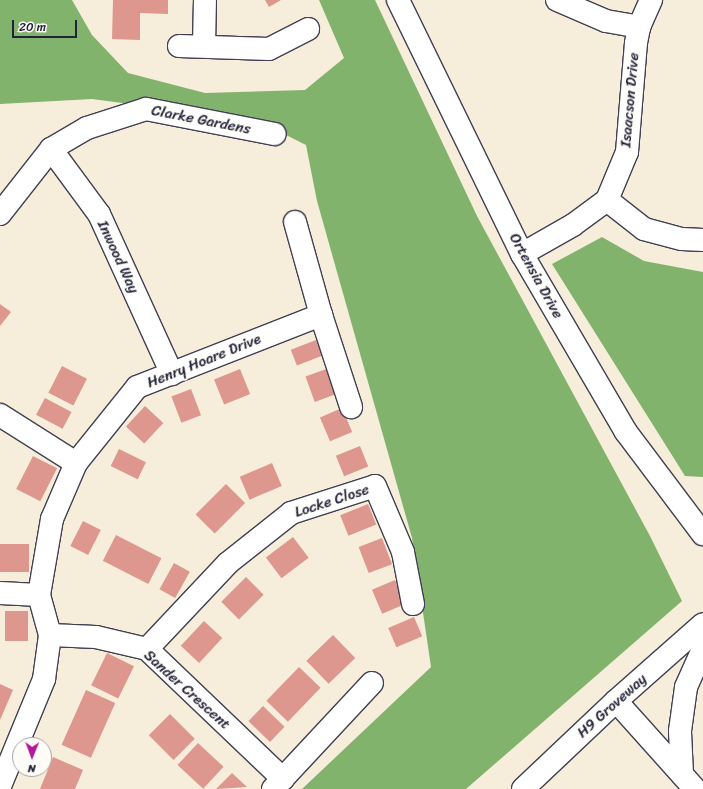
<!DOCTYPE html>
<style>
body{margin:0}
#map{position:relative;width:703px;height:789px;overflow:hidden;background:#f7eddb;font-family:Sriracha,sans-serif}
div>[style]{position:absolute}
.forest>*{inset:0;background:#82b36d}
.building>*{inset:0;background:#dd978e;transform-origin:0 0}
.roads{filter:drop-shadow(1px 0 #424053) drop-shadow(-1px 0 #424053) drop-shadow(0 1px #424053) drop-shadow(0 -1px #424053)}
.minor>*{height:22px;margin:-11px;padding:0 11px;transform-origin:11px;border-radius:11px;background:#fff}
span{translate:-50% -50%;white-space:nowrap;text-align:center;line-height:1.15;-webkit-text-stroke:4px #fdfcf7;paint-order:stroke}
.street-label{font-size:15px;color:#22223b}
.north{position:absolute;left:12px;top:737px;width:40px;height:40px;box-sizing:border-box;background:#fdfcf7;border:1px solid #a5a5ac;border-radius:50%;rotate:181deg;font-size:11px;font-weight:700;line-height:16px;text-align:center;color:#22223b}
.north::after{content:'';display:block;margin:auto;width:14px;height:18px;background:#b5179e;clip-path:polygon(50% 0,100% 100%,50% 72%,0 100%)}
.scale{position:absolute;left:12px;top:20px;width:65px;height:18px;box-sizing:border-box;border:2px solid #22223b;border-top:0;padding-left:5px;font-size:12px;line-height:14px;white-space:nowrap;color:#22223b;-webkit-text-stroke:3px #fdfcf7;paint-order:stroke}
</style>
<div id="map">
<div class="forest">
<i style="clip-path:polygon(0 0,72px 0,92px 35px,128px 73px,205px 93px,305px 90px,344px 58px,319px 0,375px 0,477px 216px,650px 536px,682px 601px,466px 789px,302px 789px,431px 667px,412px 538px,317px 201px,306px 145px,258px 121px,92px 99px,0 104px)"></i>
<i style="clip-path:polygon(602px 237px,644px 261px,703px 272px,703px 477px,685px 476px,552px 264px)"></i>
</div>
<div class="building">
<i style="clip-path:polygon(113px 0,168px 0,168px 14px,140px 13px,140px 40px,112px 39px)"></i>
<i style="clip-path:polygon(265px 0,281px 0,269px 7px)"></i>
<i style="clip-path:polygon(0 304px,11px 312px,0 326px)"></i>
<i style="left:316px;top:340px;width:17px;height:27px;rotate:69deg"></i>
<i style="left:62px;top:366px;width:28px;height:30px;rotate:27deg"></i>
<i style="left:329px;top:368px;width:27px;height:25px;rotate:70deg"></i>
<i style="left:240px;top:369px;width:27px;height:28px;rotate:68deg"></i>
<i style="left:191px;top:389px;width:28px;height:21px;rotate:69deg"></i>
<i style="left:45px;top:398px;width:30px;height:19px;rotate:28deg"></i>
<i style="left:145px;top:406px;width:25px;height:28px;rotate:43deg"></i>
<i style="left:342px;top:408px;width:26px;height:24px;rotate:67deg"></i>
<i style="left:360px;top:446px;width:22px;height:26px;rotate:68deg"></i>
<i style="left:119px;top:449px;width:30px;height:19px;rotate:26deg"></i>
<i style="left:33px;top:456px;width:27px;height:37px;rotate:27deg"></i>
<i style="left:272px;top:463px;width:25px;height:35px;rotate:67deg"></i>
<i style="left:226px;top:484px;width:27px;height:43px;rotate:45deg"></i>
<i style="left:368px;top:504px;width:22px;height:30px;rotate:68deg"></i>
<i style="left:83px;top:521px;width:20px;height:28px;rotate:27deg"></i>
<i style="left:116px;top:535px;width:51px;height:29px;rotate:27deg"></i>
<i style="left:293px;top:537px;width:26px;height:34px;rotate:53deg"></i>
<i style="left:382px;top:538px;width:28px;height:25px;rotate:69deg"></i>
<i style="left:0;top:544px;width:29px;height:28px"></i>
<i style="left:174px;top:563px;width:18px;height:30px;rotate:29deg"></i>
<i style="left:246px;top:577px;width:25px;height:35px;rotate:45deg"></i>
<i style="left:395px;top:580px;width:26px;height:25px;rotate:67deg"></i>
<i style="left:5px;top:611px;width:23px;height:30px"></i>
<i style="left:414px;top:617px;width:21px;height:28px;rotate:67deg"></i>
<i style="left:204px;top:621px;width:25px;height:34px;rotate:43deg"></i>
<i style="left:333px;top:635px;width:32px;height:37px;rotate:46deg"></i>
<i style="left:107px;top:653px;width:30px;height:36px;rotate:26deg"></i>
<i style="left:299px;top:667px;width:30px;height:47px;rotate:44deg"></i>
<i style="clip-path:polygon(0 684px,13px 690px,0 720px)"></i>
<i style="left:86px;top:690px;width:32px;height:60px;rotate:24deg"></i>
<i style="left:263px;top:706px;width:30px;height:21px;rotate:44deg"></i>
<i style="left:170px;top:714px;width:35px;height:30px;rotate:45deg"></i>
<i style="left:198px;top:743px;width:35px;height:30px;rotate:43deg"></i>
<i style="clip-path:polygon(53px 757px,83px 770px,75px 789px,40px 789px)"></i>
<i style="clip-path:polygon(232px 773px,247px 787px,216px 789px)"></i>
</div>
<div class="roads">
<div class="minor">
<i style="left:398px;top:0;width:283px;rotate:64deg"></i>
<i style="left:522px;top:254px;width:206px;rotate:59.7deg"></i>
<i style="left:626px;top:432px;width:128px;rotate:53deg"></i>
<i style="left:557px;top:0;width:53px;rotate:23.2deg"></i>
<i style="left:606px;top:21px;width:34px;rotate:10deg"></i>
<i style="left:179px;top:46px;width:90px;rotate:1.9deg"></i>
<i style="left:269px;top:49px;width:44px;rotate:-27.1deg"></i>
<i style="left:204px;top:46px;width:46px;rotate:-88.8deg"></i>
<i style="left:51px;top:149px;width:81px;rotate:53.6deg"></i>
<i style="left:99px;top:214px;width:176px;rotate:65.5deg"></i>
<i style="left:607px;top:200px;width:47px;rotate:38.1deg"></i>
<i style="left:644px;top:229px;width:39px;rotate:15deg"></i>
<i style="left:682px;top:239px;width:21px;rotate:3deg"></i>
<i style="left:0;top:214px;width:83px;rotate:-51.9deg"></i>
<i style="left:51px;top:149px;width:42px;rotate:-30.3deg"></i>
<i style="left:87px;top:128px;width:62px;rotate:-17.9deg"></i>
<i style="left:146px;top:109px;width:131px;rotate:11deg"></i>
<i style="left:295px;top:222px;width:97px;rotate:74.4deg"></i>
<i style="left:522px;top:254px;width:59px;rotate:-29.6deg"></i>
<i style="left:573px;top:225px;width:42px;rotate:-36.3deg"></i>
<i style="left:607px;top:200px;width:52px;rotate:-67.4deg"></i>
<i style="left:627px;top:152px;width:109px;rotate:-85.3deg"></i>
<i style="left:636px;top:43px;width:16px;rotate:-79deg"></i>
<i style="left:639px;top:27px;width:30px;rotate:-66deg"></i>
<i style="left:0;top:415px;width:90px;rotate:32.3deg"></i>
<i style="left:0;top:593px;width:39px;rotate:3deg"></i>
<i style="left:50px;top:635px;width:46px;rotate:2.5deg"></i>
<i style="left:96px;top:637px;width:52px;rotate:13.2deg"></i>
<i style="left:147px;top:649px;width:188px;rotate:43.7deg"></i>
<i style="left:147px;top:649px;width:118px;rotate:-46.7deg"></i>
<i style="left:228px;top:563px;width:80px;rotate:-38.4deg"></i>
<i style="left:291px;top:513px;width:88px;rotate:-17.8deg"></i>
<i style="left:375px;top:486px;width:72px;rotate:67deg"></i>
<i style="left:403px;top:552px;width:53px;rotate:79.1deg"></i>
<i style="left:616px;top:701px;width:118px;rotate:48.1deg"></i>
<i style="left:682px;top:774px;width:43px;rotate:-92.7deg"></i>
<i style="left:680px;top:731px;width:44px;rotate:-82.2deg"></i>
<i style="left:686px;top:687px;width:42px;rotate:-65.9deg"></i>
<i style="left:0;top:786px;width:116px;rotate:-67.6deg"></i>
<i style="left:44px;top:679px;width:44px;rotate:-82.2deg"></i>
<i style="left:50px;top:635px;width:41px;rotate:-105.4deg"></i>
<i style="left:39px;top:595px;width:77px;rotate:-80.3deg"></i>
<i style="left:52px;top:519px;width:61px;rotate:-66.8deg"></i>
<i style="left:76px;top:463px;width:97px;rotate:-51.2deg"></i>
<i style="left:137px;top:387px;width:198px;rotate:-21.4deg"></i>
<i style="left:321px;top:315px;width:97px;rotate:71.9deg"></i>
<i style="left:273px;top:789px;width:145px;rotate:-47deg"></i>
<i style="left:523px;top:789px;width:128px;rotate:-43.4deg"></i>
<i style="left:616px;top:701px;width:116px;rotate:-41.5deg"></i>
</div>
</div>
<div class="street-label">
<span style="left:630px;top:100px;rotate:-85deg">Isaacson Drive</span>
<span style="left:201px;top:120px;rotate:11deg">Clarke Gardens</span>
<span style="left:118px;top:257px;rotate:65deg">Inwood Way</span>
<span style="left:536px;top:276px;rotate:61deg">Ortensia Drive</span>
<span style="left:204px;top:361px;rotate:-22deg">Henry Hoare Drive</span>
<span style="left:332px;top:501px;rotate:-18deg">Locke Close</span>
<span style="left:187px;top:690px;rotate:42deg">Sander Crescent</span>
<span style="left:612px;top:706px;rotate:-42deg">H9 Groveway</span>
</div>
<div class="north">N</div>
<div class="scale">20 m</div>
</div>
